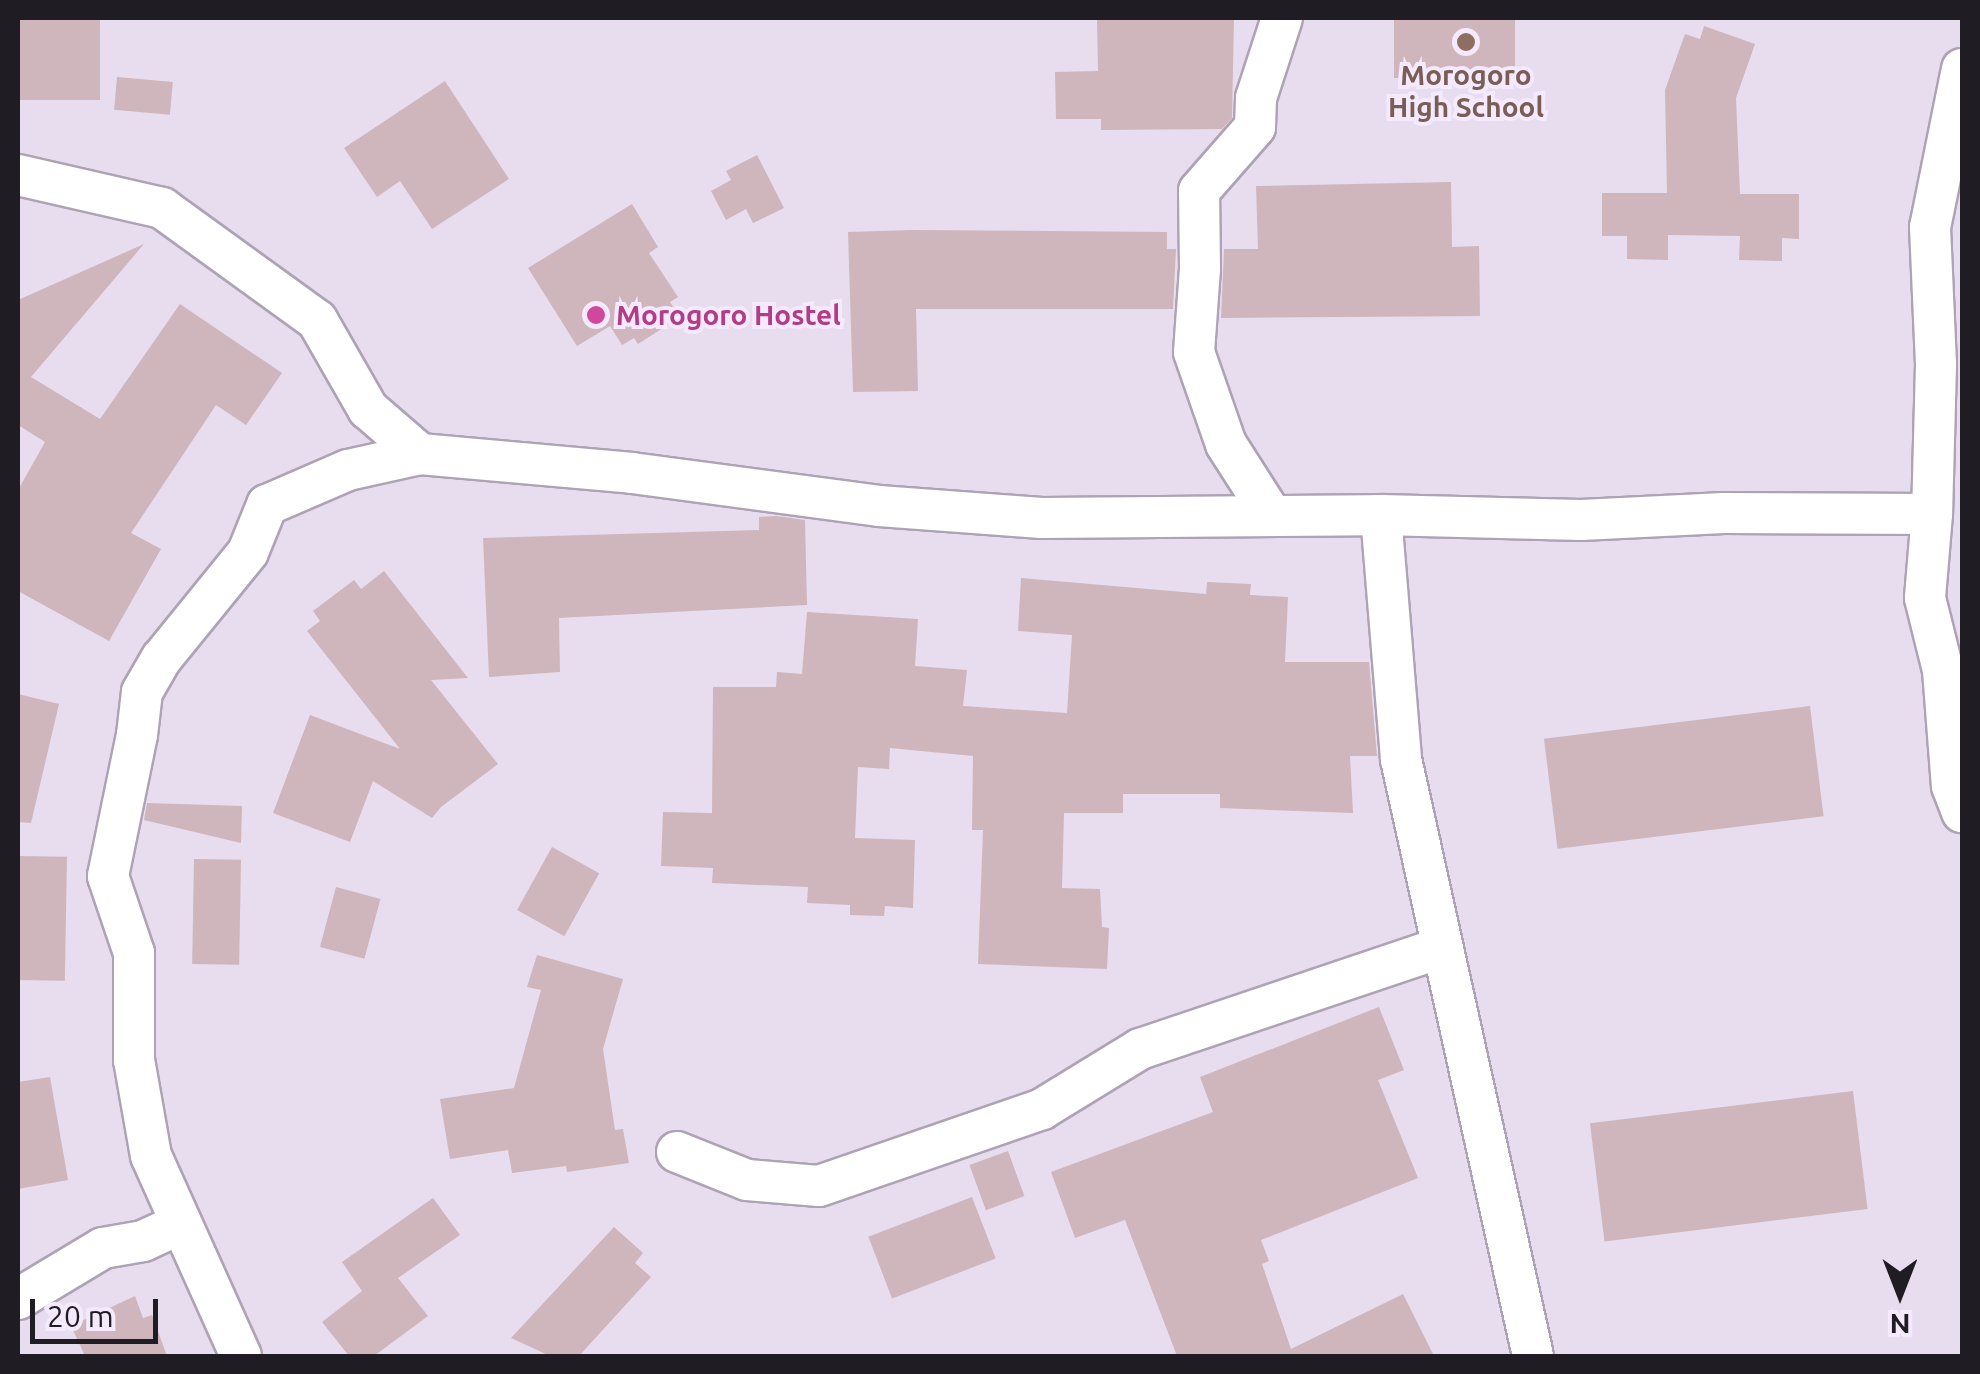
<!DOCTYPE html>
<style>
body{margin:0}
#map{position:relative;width:1980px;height:1374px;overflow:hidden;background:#e8dcef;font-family:Ubuntu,sans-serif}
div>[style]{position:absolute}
.building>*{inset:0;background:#ceb6bc;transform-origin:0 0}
.roads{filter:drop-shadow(2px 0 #aea3b5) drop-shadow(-2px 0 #aea3b5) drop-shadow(0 2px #aea3b5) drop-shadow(0 -2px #aea3b5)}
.street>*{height:40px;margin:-20px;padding:0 20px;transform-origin:20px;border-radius:20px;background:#fff}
.dots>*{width:28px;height:28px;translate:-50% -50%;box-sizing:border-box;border:5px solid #f5e9fd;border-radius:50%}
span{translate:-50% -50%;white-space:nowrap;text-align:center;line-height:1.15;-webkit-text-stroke:8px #f5e9fd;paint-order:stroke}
.education-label{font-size:28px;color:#785e54;font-weight:700}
.hotel-label{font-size:28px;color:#b23c85;font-weight:700}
.left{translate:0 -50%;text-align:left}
.frame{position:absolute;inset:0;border:20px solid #201c23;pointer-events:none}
.north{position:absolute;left:1850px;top:1244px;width:100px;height:100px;-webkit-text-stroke:8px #f5e9fd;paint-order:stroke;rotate:180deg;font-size:28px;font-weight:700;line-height:40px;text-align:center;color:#201c23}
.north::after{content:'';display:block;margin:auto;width:35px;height:45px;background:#201c23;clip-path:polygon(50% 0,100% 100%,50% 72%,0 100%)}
.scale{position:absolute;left:30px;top:1299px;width:128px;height:45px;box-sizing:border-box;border:5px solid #201c23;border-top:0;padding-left:12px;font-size:30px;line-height:35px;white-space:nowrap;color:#201c23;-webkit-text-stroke:8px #f5e9fd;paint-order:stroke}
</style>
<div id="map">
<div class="building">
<i style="left:20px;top:18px;width:80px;height:82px"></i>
<i style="clip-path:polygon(1097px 18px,1234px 18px,1232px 118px,1222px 129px,1101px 130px,1101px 119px,1056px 119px,1055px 72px,1098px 71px)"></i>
<i style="left:1394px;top:18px;width:121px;height:60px"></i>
<i style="clip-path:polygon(1704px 26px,1755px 44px,1736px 98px,1740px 194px,1799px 194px,1799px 239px,1782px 238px,1782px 261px,1739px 260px,1740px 236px,1668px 235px,1668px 260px,1627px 259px,1627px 236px,1602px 236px,1602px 193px,1667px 193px,1665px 90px,1685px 34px,1700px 39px)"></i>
<i style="left:117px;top:77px;width:56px;height:33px;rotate:5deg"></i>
<i style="clip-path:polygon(445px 81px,509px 179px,432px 229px,400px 181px,377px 197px,344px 148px)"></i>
<i style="clip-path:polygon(757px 155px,784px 208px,753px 223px,746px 209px,726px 220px,711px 191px,731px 180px,726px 171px)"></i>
<i style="clip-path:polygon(1451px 182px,1452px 247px,1479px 246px,1480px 316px,1221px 318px,1224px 249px,1258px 249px,1256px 186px)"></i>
<i style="clip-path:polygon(632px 204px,658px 247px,649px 253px,678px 297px,670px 302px,680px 317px,638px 344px,634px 338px,622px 345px,610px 326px,577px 346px,528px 268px)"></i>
<i style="clip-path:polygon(913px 230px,1167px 232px,1167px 249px,1176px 249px,1173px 309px,916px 309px,918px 391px,853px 392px,848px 232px)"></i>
<i style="clip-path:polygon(144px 244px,31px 377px,100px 419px,180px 304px,282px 373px,246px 425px,216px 405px,131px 533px,161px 549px,109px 641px,18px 591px,18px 490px,45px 442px,18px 425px,18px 300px)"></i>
<i style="clip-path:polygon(777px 516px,805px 520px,807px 605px,559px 618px,560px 672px,489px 677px,483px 538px,759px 530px,759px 517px)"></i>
<i style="clip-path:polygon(384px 571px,468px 678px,431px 680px,498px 764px,441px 807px,432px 818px,373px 781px,350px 842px,273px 813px,310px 715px,400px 749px,307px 631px,320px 621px,313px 611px,354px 580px,361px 589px)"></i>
<i style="clip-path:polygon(1021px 578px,1206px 594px,1207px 582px,1251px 584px,1250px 595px,1288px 597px,1285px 662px,1369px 662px,1377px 756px,1350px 756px,1353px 813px,1220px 808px,1220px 794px,1123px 794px,1123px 813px,1064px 813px,1062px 888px,1100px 889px,1102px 927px,1109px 928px,1107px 969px,978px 964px,983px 830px,972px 830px,973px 756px,890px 748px,889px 769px,858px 767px,855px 838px,915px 840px,913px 908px,885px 906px,884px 916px,850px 915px,850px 905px,807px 903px,808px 887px,712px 883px,713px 868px,661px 866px,663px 812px,712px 813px,713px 687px,776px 687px,777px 672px,802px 674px,807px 612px,918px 619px,915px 666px,967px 670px,963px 706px,1067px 713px,1072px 635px,1018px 631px)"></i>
<i style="clip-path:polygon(18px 694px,59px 704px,31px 823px,18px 822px)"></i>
<i style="left:1810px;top:706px;width:111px;height:268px;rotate:83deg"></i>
<i style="clip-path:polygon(147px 803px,242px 806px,241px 843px,144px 820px)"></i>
<i style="left:552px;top:847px;width:54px;height:72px;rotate:29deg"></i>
<i style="left:18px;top:856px;width:49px;height:124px;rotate:1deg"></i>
<i style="left:194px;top:859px;width:47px;height:105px;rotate:1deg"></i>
<i style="left:336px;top:887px;width:46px;height:62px;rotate:15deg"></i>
<i style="clip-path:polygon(537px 955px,623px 979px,603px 1049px,615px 1130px,623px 1129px,629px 1163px,567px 1172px,566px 1166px,512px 1173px,508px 1150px,450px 1159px,440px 1099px,514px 1088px,541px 990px,527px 987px)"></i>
<i style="clip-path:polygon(1379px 1007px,1404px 1070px,1378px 1080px,1418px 1178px,1261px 1240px,1269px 1261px,1262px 1264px,1291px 1349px,1403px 1294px,1434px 1356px,1177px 1356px,1125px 1220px,1075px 1238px,1051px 1172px,1213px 1112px,1200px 1077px)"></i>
<i style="clip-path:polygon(50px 1077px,68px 1180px,18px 1189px,18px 1082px)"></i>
<i style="left:1853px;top:1091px;width:119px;height:265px;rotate:83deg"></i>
<i style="left:1008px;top:1151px;width:48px;height:41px;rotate:70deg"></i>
<i style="left:972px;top:1197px;width:66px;height:111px;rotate:69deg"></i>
<i style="clip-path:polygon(433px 1198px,460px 1235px,398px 1278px,428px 1316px,374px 1356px,349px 1356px,322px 1322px,362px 1291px,342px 1262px)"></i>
<i style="clip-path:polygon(614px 1227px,643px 1253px,635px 1263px,651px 1277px,579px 1356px,550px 1356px,511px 1338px)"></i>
<i style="clip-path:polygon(135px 1296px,143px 1318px,152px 1315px,167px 1356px,85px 1356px,71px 1326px)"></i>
</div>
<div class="roads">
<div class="street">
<i style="left:1962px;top:69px;width:161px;rotate:101.4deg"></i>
<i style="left:1930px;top:227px;width:137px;rotate:87.5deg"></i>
<i style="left:1936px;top:364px;width:150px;rotate:91.5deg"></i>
<i style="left:1932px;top:514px;width:84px;rotate:94.8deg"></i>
<i style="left:1925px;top:598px;width:74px;rotate:76deg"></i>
<i style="left:1943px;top:670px;width:116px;rotate:85.6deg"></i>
<i style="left:1952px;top:786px;width:28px;rotate:69deg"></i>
<i style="left:18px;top:175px;width:148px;rotate:12.9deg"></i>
<i style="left:162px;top:208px;width:191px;rotate:35.9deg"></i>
<i style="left:317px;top:320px;width:103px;rotate:60.2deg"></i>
<i style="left:368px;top:409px;width:69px;rotate:40.9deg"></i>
<i style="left:420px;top:454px;width:213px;rotate:5.1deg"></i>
<i style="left:632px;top:473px;width:249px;rotate:7.6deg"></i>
<i style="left:879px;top:506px;width:163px;rotate:4.2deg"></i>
<i style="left:1042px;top:518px;width:339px;rotate:-0.5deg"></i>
<i style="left:1381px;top:515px;width:200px;rotate:1.4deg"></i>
<i style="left:1581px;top:520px;width:143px;rotate:-2.8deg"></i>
<i style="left:1724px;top:513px;width:208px;rotate:0.3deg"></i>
<i style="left:1381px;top:515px;width:245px;rotate:85.3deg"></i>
<i style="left:1401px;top:759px;width:611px;rotate:77.53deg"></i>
<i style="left:1272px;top:516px;width:85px;rotate:-122.6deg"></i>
<i style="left:1226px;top:444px;width:97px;rotate:-109.2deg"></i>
<i style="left:1194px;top:352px;width:83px;rotate:-85.9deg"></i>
<i style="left:1200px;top:269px;width:78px;rotate:-90.7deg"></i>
<i style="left:1199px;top:191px;width:85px;rotate:-48.8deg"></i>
<i style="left:1255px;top:127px;width:29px;rotate:-88deg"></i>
<i style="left:1256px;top:98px;width:84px;rotate:-72deg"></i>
<i style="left:677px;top:1152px;width:75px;rotate:21.8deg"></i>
<i style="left:747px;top:1180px;width:72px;rotate:4.8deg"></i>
<i style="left:819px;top:1186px;width:236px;rotate:-19deg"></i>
<i style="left:1042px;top:1109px;width:115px;rotate:-31.5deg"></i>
<i style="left:1140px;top:1049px;width:317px;rotate:-18.6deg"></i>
<i style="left:18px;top:1299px;width:99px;rotate:-31deg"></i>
<i style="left:103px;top:1248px;width:41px;rotate:-9.9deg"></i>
<i style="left:143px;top:1241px;width:41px;rotate:-24.7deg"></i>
<i style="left:241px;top:1356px;width:219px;rotate:-114.2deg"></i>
<i style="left:151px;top:1156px;width:97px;rotate:-100deg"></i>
<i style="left:134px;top:1060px;width:107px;rotate:-90deg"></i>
<i style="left:134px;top:953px;width:81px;rotate:-108.7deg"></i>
<i style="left:108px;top:876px;width:144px;rotate:-78.4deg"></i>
<i style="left:137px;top:735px;width:43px;rotate:-83.4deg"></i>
<i style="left:142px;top:692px;width:39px;rotate:-60deg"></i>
<i style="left:162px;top:658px;width:136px;rotate:-50.9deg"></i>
<i style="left:248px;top:552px;width:51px;rotate:-68deg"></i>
<i style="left:267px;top:505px;width:88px;rotate:-23.4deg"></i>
<i style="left:348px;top:470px;width:74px;rotate:-12.5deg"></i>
</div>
</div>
<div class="dots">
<i style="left:1466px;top:42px;background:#8d6e63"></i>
<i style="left:596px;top:315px;background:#d1479c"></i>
</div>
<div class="education-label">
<span style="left:1466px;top:91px">Morogoro<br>High School</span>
</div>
<div class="hotel-label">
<span class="left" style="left:616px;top:315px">Morogoro Hostel</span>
</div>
<div class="frame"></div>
<div class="north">N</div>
<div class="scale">20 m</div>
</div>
